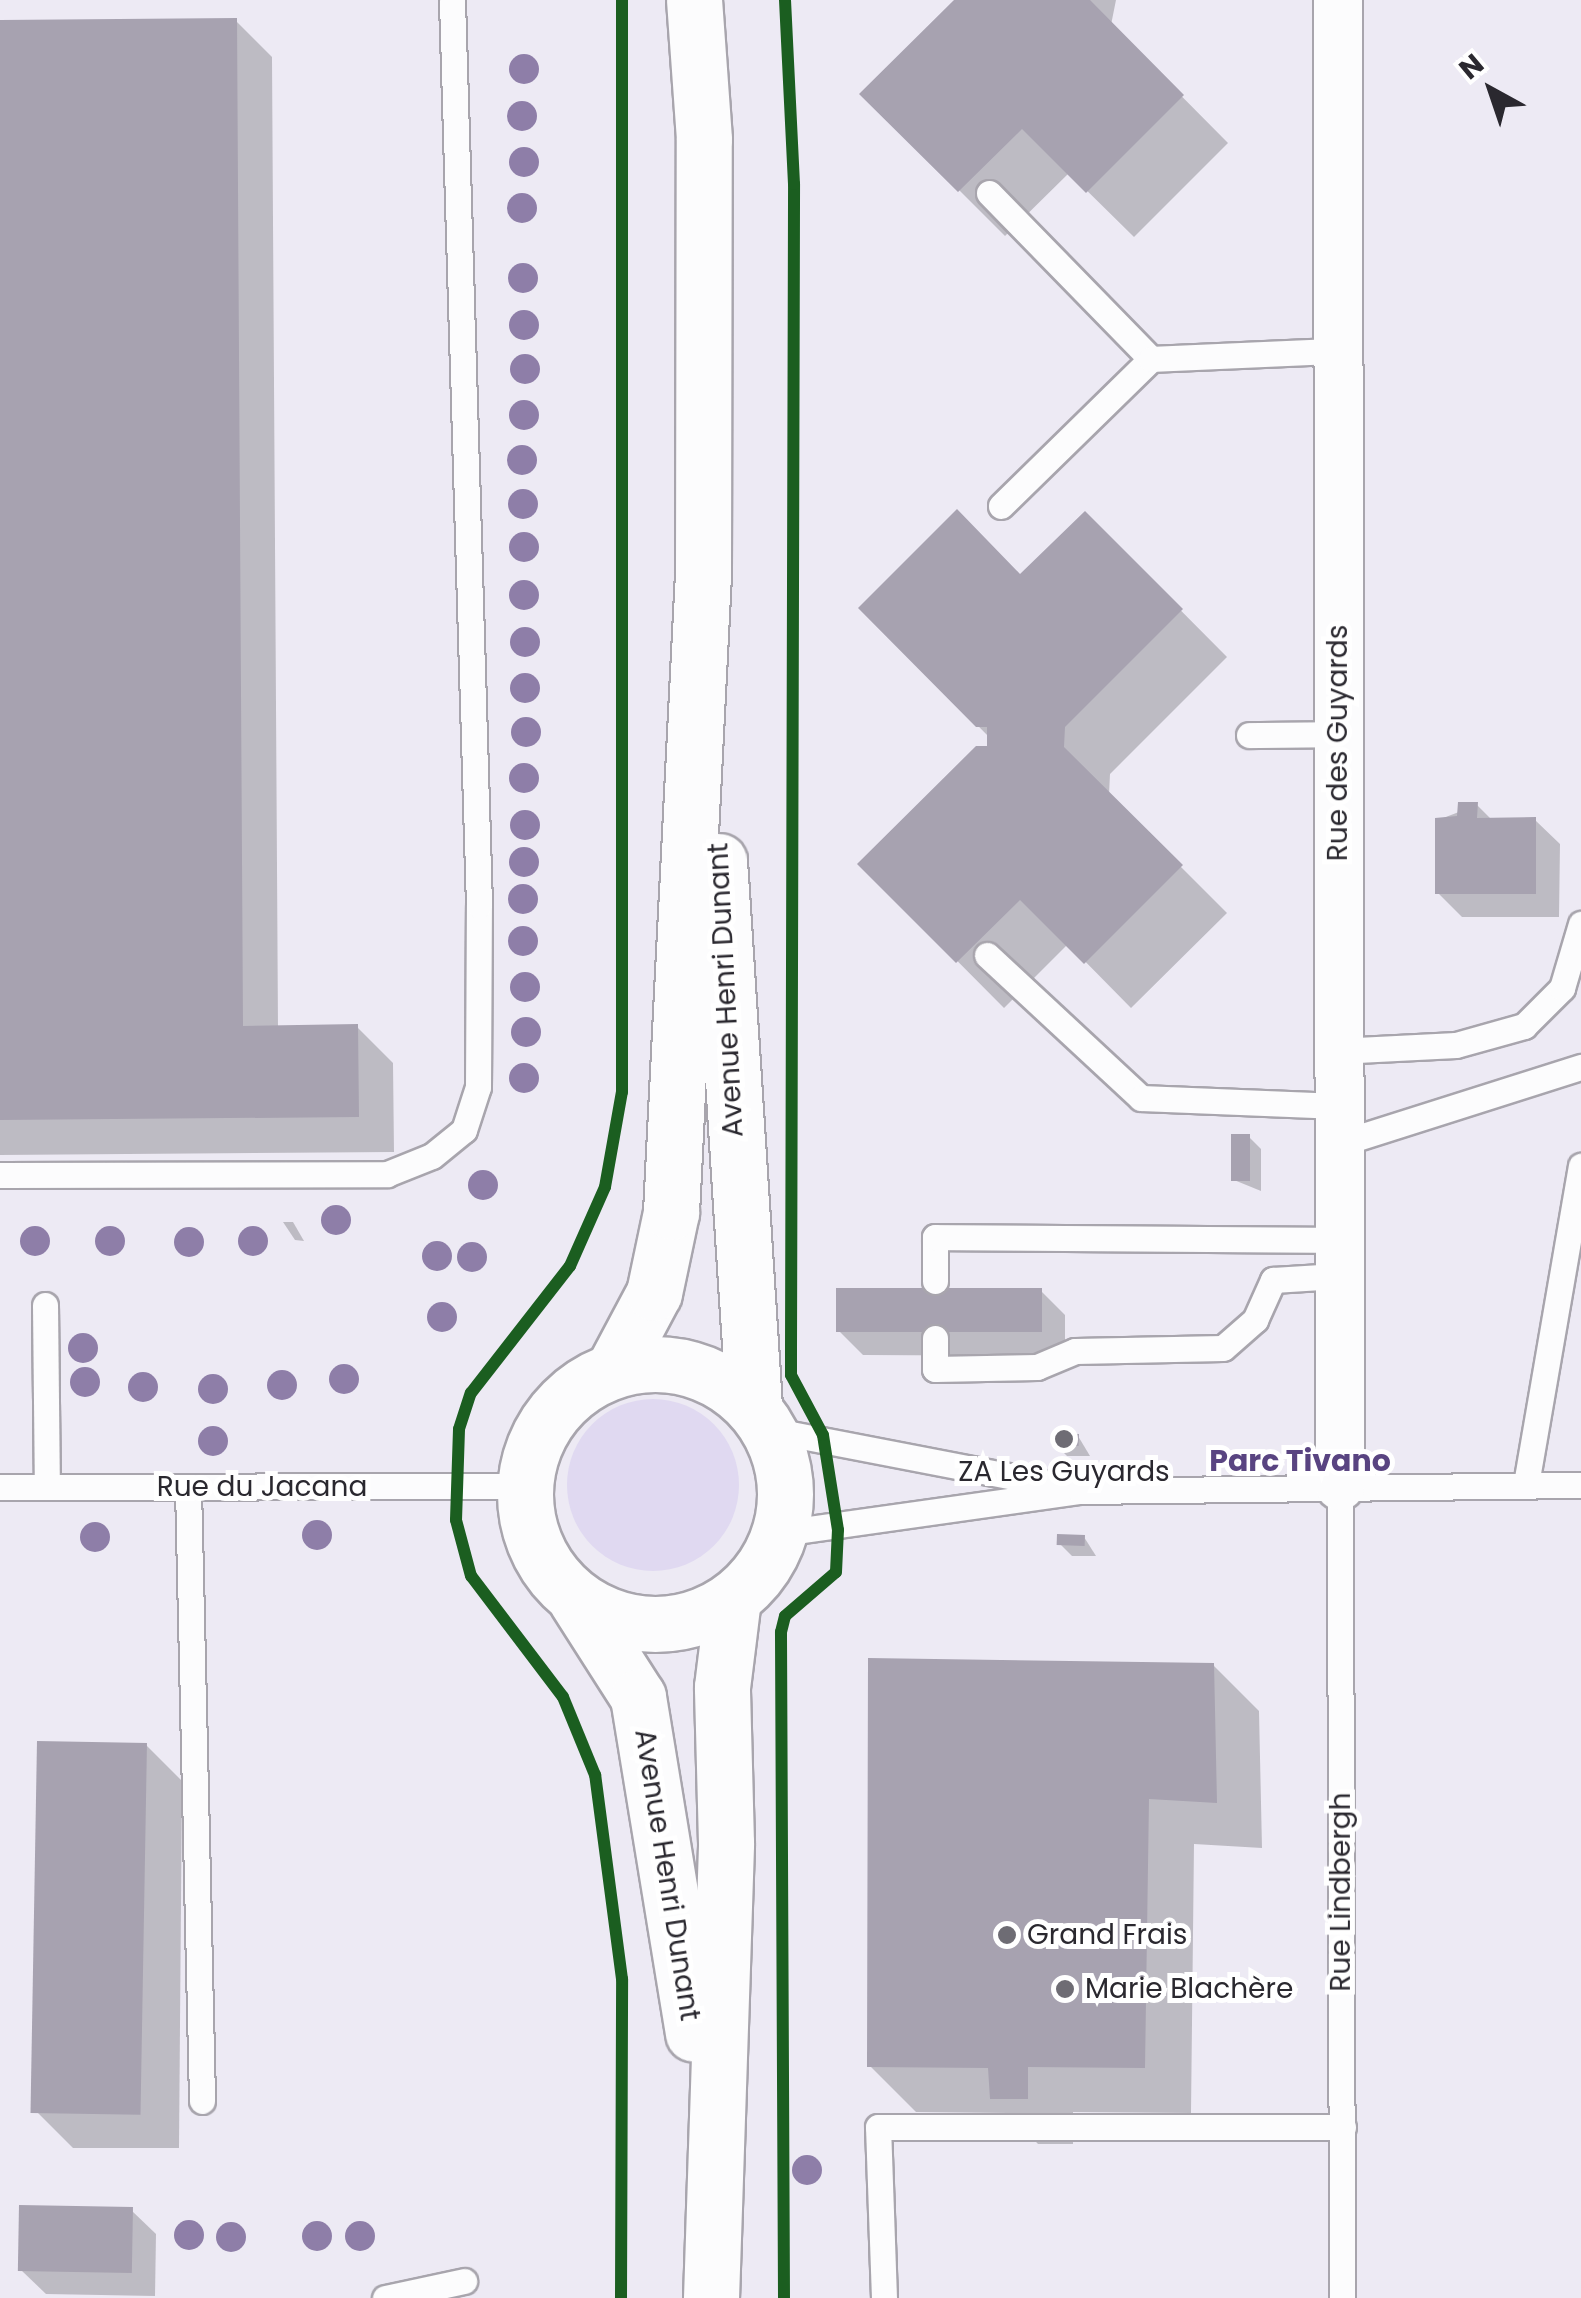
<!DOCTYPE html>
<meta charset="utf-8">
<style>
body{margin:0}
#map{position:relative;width:1581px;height:2298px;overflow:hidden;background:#edeaf4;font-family:Poppins,sans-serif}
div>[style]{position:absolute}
.green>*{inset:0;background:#e0d9f1}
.round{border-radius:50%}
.shadow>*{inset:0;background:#0003}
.building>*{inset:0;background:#a7a2b0;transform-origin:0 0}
.roads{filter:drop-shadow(2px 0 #a8a5ad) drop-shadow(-2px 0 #a8a5ad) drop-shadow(0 2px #a8a5ad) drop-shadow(0 -2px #a8a5ad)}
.service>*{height:25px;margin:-12.5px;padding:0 12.5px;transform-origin:12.5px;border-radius:12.5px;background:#fcfcfd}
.minor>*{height:48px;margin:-24px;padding:0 24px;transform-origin:24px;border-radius:24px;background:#fcfcfd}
.primary>*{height:55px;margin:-27.5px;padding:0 27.5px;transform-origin:27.5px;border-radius:27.5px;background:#fcfcfd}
.primary>.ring{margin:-27.5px;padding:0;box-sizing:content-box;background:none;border:55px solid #fcfcfd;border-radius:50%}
.cycleway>*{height:12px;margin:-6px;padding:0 6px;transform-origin:6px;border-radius:6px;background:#1b5e20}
.trees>*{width:30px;height:30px;margin:-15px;border-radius:50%;background:#8e7ea8}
.dots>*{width:28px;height:28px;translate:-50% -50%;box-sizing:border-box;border:5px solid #fff;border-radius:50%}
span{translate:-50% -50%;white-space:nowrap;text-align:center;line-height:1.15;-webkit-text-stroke:10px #fff;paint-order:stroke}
.street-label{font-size:28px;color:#2a282f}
.poi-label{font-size:28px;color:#2a282f}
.left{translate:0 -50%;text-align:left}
.neighbourhood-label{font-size:30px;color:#594481;font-weight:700}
.north{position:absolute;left:1441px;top:40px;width:100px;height:100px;-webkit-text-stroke:8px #fff;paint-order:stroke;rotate:320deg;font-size:28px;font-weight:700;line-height:40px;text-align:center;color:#2a282f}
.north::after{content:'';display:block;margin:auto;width:35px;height:45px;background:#2a282f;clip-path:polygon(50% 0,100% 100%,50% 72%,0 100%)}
</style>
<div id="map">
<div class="green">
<i class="round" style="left:567px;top:1399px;width:172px;height:172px"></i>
</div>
<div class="shadow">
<i style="clip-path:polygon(957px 0,1116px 0,1111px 25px,1228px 143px,1134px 237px,1069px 173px,1005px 236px,863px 94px)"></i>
<i style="clip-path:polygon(236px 21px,272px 57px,278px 1028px,357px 1027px,393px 1063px,394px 1152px,0 1155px,0 23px)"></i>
<i style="clip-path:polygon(1085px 514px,1227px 657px,1110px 774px,1109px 795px,1227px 913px,1131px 1008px,1068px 944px,1004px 1008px,861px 864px,990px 749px,989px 737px,862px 608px,1021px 577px)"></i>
<i style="clip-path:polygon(1477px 805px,1492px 820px,1535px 820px,1560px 844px,1559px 917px,1462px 917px,1438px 893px,1438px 820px)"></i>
<i style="clip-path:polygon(1249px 1137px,1261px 1149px,1261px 1191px,1234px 1180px)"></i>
<i style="clip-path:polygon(283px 1222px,293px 1222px,304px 1241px,295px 1240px)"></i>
<i style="clip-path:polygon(1041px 1291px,1065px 1315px,1065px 1356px,863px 1355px,839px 1331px)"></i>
<i style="clip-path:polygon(1078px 1436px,1090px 1456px,1067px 1456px,1055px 1444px)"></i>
<i style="clip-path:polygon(1084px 1537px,1096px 1556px,1072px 1556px,1060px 1544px)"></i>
<i style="clip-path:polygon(1213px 1665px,1259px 1711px,1262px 1848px,1194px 1844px,1191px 2113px,1073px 2112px,1073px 2144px,1038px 2144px,1008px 2113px,916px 2112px,870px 2066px)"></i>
<i style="clip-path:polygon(146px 1745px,182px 1781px,179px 2148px,73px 2148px,37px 2112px)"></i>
<i style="clip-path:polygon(131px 2210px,156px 2234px,155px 2296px,46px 2294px,21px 2270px)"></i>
</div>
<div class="building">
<i style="clip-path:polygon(954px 0,1090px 0,1184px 95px,1086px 193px,1022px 129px,958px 192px,859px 94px)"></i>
<i style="clip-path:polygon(237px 18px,243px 1026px,358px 1024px,359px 1117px,0 1120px,0 20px)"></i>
<i style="clip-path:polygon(957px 509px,1020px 574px,1085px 511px,1183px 609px,1065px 727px,1064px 747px,1183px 865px,1084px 964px,1020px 900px,956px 963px,857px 864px,976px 746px,987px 746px,987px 727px,976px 727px,858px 608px)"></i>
<i style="clip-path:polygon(1458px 802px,1478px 802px,1477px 818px,1536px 817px,1536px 894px,1435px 894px,1435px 818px,1457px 816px)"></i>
<i style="left:1231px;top:1134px;width:19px;height:47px"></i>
<i style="left:836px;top:1288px;width:206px;height:44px"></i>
<i style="left:1052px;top:1433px;width:27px;height:12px;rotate:2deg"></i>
<i style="left:1057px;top:1534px;width:28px;height:11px;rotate:2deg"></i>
<i style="clip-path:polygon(868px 1658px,1214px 1663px,1217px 1803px,1149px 1799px,1145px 2068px,1028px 2067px,1028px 2099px,990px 2099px,988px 2068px,867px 2067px)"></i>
<i style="left:37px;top:1741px;width:110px;height:372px;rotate:1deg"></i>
<i style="left:19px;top:2205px;width:114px;height:66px;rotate:1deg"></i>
</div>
<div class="roads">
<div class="service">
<i style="left:989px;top:193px;width:232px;rotate:45.7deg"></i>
<i style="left:1151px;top:359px;width:210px;rotate:135.6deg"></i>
<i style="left:1151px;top:359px;width:186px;rotate:-2.5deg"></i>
<i style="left:1249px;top:735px;width:90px;rotate:-0.6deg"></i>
<i style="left:987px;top:955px;width:210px;rotate:42.9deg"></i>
<i style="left:1141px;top:1098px;width:198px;rotate:2.3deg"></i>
<i style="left:1337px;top:1051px;width:119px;rotate:-2.9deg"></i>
<i style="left:1456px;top:1045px;width:71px;rotate:-15.6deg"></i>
<i style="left:1524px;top:1026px;width:54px;rotate:-45deg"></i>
<i style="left:1562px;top:988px;width:67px;rotate:-73.5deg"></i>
<i style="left:1338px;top:1144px;width:255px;rotate:-17.6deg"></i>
<i style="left:0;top:1175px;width:387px;rotate:-0.1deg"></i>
<i style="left:387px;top:1174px;width:48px;rotate:-21.8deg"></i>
<i style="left:432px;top:1156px;width:41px;rotate:-39.1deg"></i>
<i style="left:464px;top:1130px;width:45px;rotate:-72deg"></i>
<i style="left:478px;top:1087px;width:182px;rotate:-89.7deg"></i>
<i style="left:479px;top:905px;width:905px;rotate:-91.71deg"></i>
<i style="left:935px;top:1281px;width:44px;rotate:-90deg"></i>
<i style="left:935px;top:1237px;width:402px;rotate:0.4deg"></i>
<i style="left:45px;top:1305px;width:182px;rotate:89.4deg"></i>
<i style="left:935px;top:1338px;width:31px;rotate:90deg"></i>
<i style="left:935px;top:1369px;width:102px;rotate:-1.1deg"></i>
<i style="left:1037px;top:1367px;width:41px;rotate:-22.8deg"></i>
<i style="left:1075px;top:1351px;width:148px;rotate:-1.2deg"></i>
<i style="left:1223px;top:1348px;width:43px;rotate:-41.2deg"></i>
<i style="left:1255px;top:1320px;width:44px;rotate:-65.8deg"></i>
<i style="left:1273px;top:1280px;width:64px;rotate:-3.6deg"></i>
<i style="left:770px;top:1430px;width:301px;rotate:10.9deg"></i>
<i style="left:1526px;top:1484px;width:323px;rotate:-80.2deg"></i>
<i style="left:1340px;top:1486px;width:812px;rotate:89.86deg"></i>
<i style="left:0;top:1487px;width:524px;rotate:-0.11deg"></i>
<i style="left:188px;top:1487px;width:614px;rotate:88.69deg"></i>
<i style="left:781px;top:1533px;width:302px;rotate:-8deg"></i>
<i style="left:1080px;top:1491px;width:501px;rotate:-0.69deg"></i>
<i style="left:385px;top:2298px;width:81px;rotate:-12.1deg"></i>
<i style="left:884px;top:2298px;width:171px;rotate:-92deg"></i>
<i style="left:878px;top:2127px;width:465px"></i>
</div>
<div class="minor">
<i style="left:1338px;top:0;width:1486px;rotate:89.92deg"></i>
</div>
<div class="primary">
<i style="left:719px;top:861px;width:547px;rotate:86.33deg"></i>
<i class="ring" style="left:525px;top:1364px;width:205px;height:205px"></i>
<i style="left:613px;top:1370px;width:87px;rotate:-62deg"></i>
<i style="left:654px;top:1293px;width:83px;rotate:-78.1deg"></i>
<i style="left:671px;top:1212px;width:640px;rotate:-87.13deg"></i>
<i style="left:703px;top:573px;width:434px;rotate:-89.9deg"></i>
<i style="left:704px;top:139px;width:139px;rotate:-94.1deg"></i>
<i style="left:576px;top:1600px;width:115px;rotate:57.4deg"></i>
<i style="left:638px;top:1697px;width:341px;rotate:80.7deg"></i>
<i style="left:711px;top:2298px;width:455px;rotate:-88.1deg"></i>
<i style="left:726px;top:1843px;width:156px;rotate:-91.5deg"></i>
<i style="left:722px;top:1687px;width:89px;rotate:-82.9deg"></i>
</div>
</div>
<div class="cycleway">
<i style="left:621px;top:2298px;width:319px;rotate:-89.8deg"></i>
<i style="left:622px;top:1979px;width:206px;rotate:-97.5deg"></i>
<i style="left:595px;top:1775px;width:84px;rotate:-112.3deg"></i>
<i style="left:563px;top:1697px;width:152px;rotate:-127.2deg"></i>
<i style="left:471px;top:1576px;width:58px;rotate:-105deg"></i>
<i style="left:456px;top:1520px;width:91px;rotate:-88.1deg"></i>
<i style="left:459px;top:1429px;width:38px;rotate:-72deg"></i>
<i style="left:471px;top:1393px;width:161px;rotate:-52.1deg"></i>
<i style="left:570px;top:1266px;width:86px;rotate:-66.1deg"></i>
<i style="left:605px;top:1187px;width:97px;rotate:-79.9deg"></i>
<i style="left:622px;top:1092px;width:1092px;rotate:-90deg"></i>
<i style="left:784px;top:2298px;width:666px;rotate:-90.26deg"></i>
<i style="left:781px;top:1632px;width:16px;rotate:-76deg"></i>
<i style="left:785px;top:1616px;width:67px;rotate:-40.8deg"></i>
<i style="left:836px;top:1572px;width:42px;rotate:-87.3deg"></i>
<i style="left:838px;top:1530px;width:96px;rotate:-99deg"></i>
<i style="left:823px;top:1435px;width:68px;rotate:-118.1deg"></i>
<i style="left:791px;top:1375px;width:25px;rotate:-90deg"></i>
<i style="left:791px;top:1350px;width:1166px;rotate:-89.85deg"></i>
<i style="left:794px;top:184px;width:184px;rotate:-92.8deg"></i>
</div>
<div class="trees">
<i style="left:524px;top:69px"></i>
<i style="left:522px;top:116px"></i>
<i style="left:524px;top:162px"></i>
<i style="left:522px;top:208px"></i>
<i style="left:523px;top:278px"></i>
<i style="left:524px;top:325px"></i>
<i style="left:525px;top:369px"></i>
<i style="left:524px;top:415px"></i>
<i style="left:522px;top:460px"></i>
<i style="left:523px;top:504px"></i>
<i style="left:524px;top:547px"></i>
<i style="left:524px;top:595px"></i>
<i style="left:525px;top:642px"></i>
<i style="left:525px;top:688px"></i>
<i style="left:526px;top:732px"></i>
<i style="left:524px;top:778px"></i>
<i style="left:525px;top:825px"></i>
<i style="left:524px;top:862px"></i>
<i style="left:523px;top:899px"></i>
<i style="left:523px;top:941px"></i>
<i style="left:525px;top:987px"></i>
<i style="left:526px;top:1032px"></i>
<i style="left:524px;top:1078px"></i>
<i style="left:483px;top:1185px"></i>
<i style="left:336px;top:1220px"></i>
<i style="left:35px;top:1241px"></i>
<i style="left:110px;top:1241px"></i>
<i style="left:253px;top:1241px"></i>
<i style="left:189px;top:1242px"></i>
<i style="left:437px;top:1256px"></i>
<i style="left:472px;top:1257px"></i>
<i style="left:442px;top:1317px"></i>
<i style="left:83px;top:1348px"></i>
<i style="left:344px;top:1379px"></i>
<i style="left:85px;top:1382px"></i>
<i style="left:282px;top:1385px"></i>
<i style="left:143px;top:1387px"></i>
<i style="left:213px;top:1389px"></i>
<i style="left:213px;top:1441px"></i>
<i style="left:317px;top:1535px"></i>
<i style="left:95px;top:1537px"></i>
<i style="left:807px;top:2170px"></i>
<i style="left:189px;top:2235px"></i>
<i style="left:317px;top:2236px"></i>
<i style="left:360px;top:2236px"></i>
<i style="left:231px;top:2237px"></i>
</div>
<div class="dots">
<i style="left:1064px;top:1439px;background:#6e6c74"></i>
<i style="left:1007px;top:1935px;background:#6e6c74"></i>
<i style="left:1065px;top:1989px;background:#6e6c74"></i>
</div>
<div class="street-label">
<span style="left:1338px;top:743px;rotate:-90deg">Rue des Guyards</span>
<span style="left:726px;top:990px;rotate:-93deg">Avenue Henri Dunant</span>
<span style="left:262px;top:1487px">Rue du Jacana</span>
<span style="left:667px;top:1875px;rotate:81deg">Avenue Henri Dunant</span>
<span style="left:1341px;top:1892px;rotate:-90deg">Rue Lindbergh</span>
</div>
<div class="poi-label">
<span style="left:1064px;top:1472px">ZA Les Guyards</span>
<span class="left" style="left:1027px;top:1935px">Grand Frais</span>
<span class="left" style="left:1085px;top:1989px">Marie Blachère</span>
</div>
<div class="neighbourhood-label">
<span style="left:1300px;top:1461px">Parc Tivano</span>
</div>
<div class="north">N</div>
</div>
